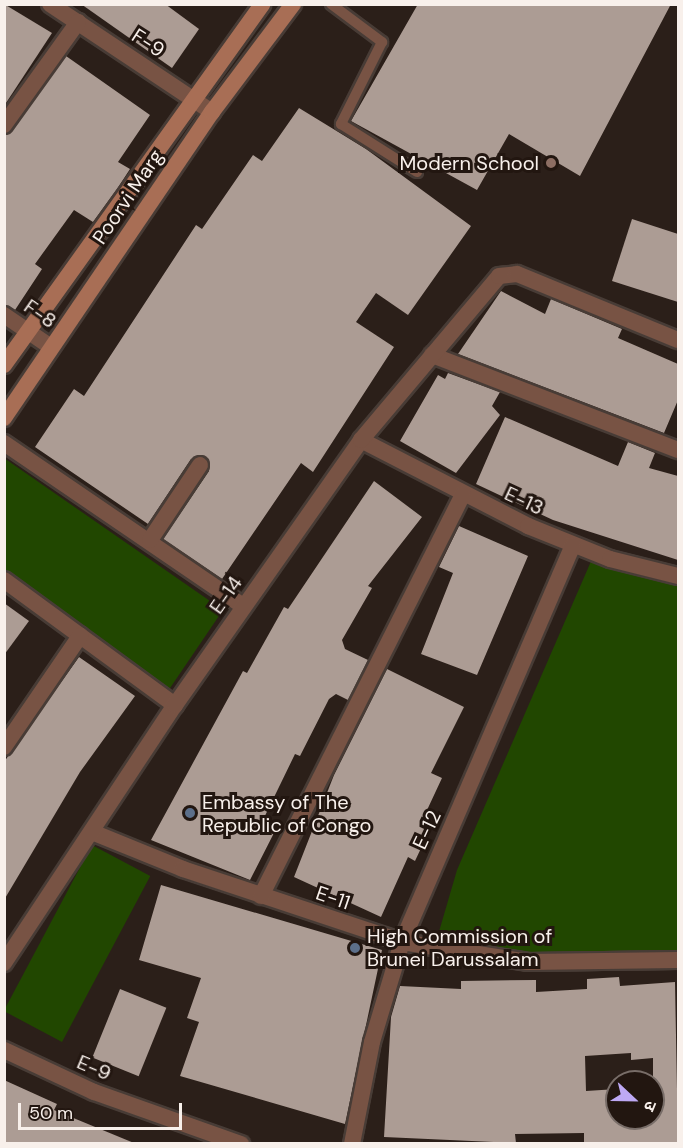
<!DOCTYPE html>
<meta charset="utf-8">
<style>
body{margin:0}
#map{position:relative;width:683px;height:1148px;overflow:hidden;background:#2b1f19;font-family:"DM Sans","Noto Sans Devanagari",sans-serif}
div>[style]{position:absolute}
.green>*{inset:0;background:#214700;transform-origin:0 0}
.building>*{inset:0;background:#ac9c94;transform-origin:0 0}
.roads{filter:drop-shadow(2px 0 #483c36) drop-shadow(-2px 0 #483c36) drop-shadow(0 2px #483c36) drop-shadow(0 -2px #483c36)}
.service>*{height:10px;margin:-5px;padding:0 5px;transform-origin:5px;border-radius:5px;background:#785344}
.minor>*{height:16px;margin:-8px;padding:0 8px;transform-origin:8px;border-radius:8px;background:#785344}
.secondary>*{height:16px;margin:-8px;padding:0 8px;transform-origin:8px;border-radius:8px;background:#a86e55}
.dots>*{width:16px;height:16px;translate:-50% -50%;box-sizing:border-box;border:3px solid #221610;border-radius:50%}
span{translate:-50% -50%;white-space:nowrap;text-align:center;line-height:1.15;-webkit-text-stroke:6px #221610;paint-order:stroke}
.street-label{font-size:20px;color:#f8f0eb}
.poi-label{font-size:20px;color:#f8f0eb}
.right{translate:-100% -50%;text-align:right}
.left{translate:0 -50%;text-align:left}
.frame{position:absolute;inset:0;border:6px solid #f8f0eb;pointer-events:none}
.north{position:absolute;left:605px;top:1070px;width:60px;height:60px;box-sizing:border-box;background:#221610;border:2px solid #786d68;border-radius:50%;rotate:112deg;font-size:16px;font-weight:700;line-height:24px;text-align:center;color:#f8f0eb}
.north::after{content:'';display:block;margin:auto;width:21px;height:27px;background:#bea9f4;clip-path:polygon(50% 0,100% 100%,50% 72%,0 100%)}
.scale{position:absolute;left:18px;top:1103px;width:164px;height:27px;box-sizing:border-box;border:3px solid #f8f0eb;border-top:0;padding-left:8px;font-size:18px;line-height:21px;white-space:nowrap;color:#f8f0eb;-webkit-text-stroke:4px #221610;paint-order:stroke}
</style>
<div id="map">
<div class="green">
<i style="clip-path:polygon(4px 458px,223px 610px,166px 694px,5px 573px)"></i>
<i style="clip-path:polygon(592px 559px,678px 584px,678px 952px,536px 954px,438px 935px,457px 870px)"></i>
<i style="left:92px;top:845px;width:66px;height:188px;rotate:28deg"></i>
</div>
<div class="building">
<i style="clip-path:polygon(4px 4px,52px 33px,4px 106px)"></i>
<i style="clip-path:polygon(81px 4px,165px 4px,199px 29px,172px 68px)"></i>
<i style="clip-path:polygon(418px 4px,671px 4px,580px 176px,509px 134px,477px 190px,351px 121px)"></i>
<i style="clip-path:polygon(66px 56px,150px 115px,118px 162px,130px 169px,117px 189px,93px 222px,74px 210px,35px 264px,42px 269px,15px 310px,4px 305px,4px 135px)"></i>
<i style="clip-path:polygon(299px 108px,366px 149px,471px 226px,408px 315px,376px 293px,356px 322px,394px 347px,313px 472px,301px 463px,222px 579px,163px 539px,209px 471px,206px 457px,191px 459px,148px 524px,35px 447px,74px 389px,84px 396px,196px 225px,202px 229px,253px 155px,262px 161px)"></i>
<i style="clip-path:polygon(632px 219px,678px 234px,678px 302px,612px 281px)"></i>
<i style="clip-path:polygon(501px 291px,545px 314px,551px 299px,622px 329px,618px 338px,678px 364px,678px 400px,664px 433px,458px 354px)"></i>
<i style="clip-path:polygon(448px 373px,500px 392px,492px 406px,500px 415px,456px 473px,400px 441px,438px 375px,445px 379px)"></i>
<i style="clip-path:polygon(505px 417px,618px 466px,628px 442px,655px 453px,649px 468px,678px 476px,678px 560px,553px 520px,476px 484px)"></i>
<i style="clip-path:polygon(374px 481px,422px 517px,368px 586px,372px 588px,342px 640px,345px 649px,368px 660px,348px 700px,336px 694px,329px 699px,300px 756px,295px 754px,262px 822px,276px 829px,250px 880px,151px 840px,243px 671px,247px 673px,284px 607px,288px 609px)"></i>
<i style="clip-path:polygon(459px 526px,528px 556px,477px 675px,421px 654px,453px 573px,439px 567px)"></i>
<i style="clip-path:polygon(4px 603px,29px 621px,4px 655px)"></i>
<i style="clip-path:polygon(79px 657px,135px 696px,80px 772px,4px 900px,4px 762px)"></i>
<i style="clip-path:polygon(387px 669px,464px 707px,431px 773px,442px 778px,421px 823px,431px 827px,415px 861px,408px 857px,381px 917px,294px 877px,334px 775px)"></i>
<i style="clip-path:polygon(161px 885px,382px 950px,345px 1124px,180px 1076px,199px 1022px,187px 1018px,201px 978px,139px 960px)"></i>
<i style="clip-path:polygon(evenodd,619px 977px,620px 986px,675px 982px,678px 1143px,584px 1143px,584px 1133px,515px 1134px,516px 1143px,384px 1137px,391px 1017px,400px 986px,461px 989px,461px 981px,536px 980px,536px 992px,587px 989px,587px 979px,619px 977px,631px 1053px,631px 1060px,653px 1058px,653px 1118px,617px 1118px,617px 1089px,586px 1091px,585px 1056px,631px 1053px)"></i>
<i style="left:120px;top:989px;width:50px;height:74px;rotate:22deg"></i>
<i style="clip-path:polygon(4px 1080px,57px 1104px,54px 1110px,134px 1143px,4px 1143px)"></i>
</div>
<div class="roads">
<div class="service">
<i style="left:331px;top:4px;width:64px;rotate:36.7deg"></i>
<i style="left:382px;top:42px;width:92px;rotate:116.6deg"></i>
<i style="left:341px;top:124px;width:90px;rotate:32.3deg"></i>
</div>
<div class="minor">
<i style="left:50px;top:4px;width:195px;rotate:33.7deg"></i>
<i style="left:4px;top:125px;width:127px;rotate:-54.3deg"></i>
<i style="left:4px;top:315px;width:57px;rotate:34.2deg"></i>
<i style="left:432px;top:355px;width:264px;rotate:21.1deg"></i>
<i style="left:361px;top:440px;width:188px;rotate:27.2deg"></i>
<i style="left:528px;top:526px;width:88px;rotate:21.9deg"></i>
<i style="left:610px;top:559px;width:70px;rotate:14deg"></i>
<i style="left:4px;top:443px;width:289px;rotate:34.3deg"></i>
<i style="left:150px;top:540px;width:90px;rotate:-56.3deg"></i>
<i style="left:4px;top:580px;width:212px;rotate:36.2deg"></i>
<i style="left:4px;top:747px;width:135px;rotate:-55.6deg"></i>
<i style="left:92px;top:832px;width:98px;rotate:22.1deg"></i>
<i style="left:183px;top:869px;width:231px;rotate:18.4deg"></i>
<i style="left:402px;top:942px;width:128px;rotate:9deg"></i>
<i style="left:528px;top:962px;width:150px;rotate:-0.8deg"></i>
<i style="left:261px;top:896px;width:449px;rotate:-63.3deg"></i>
<i style="left:4px;top:963px;width:310px;rotate:-56.5deg"></i>
<i style="left:175px;top:705px;width:324px;rotate:-54.9deg"></i>
<i style="left:361px;top:440px;width:214px;rotate:-49.9deg"></i>
<i style="left:499px;top:276px;width:18px;rotate:-6deg"></i>
<i style="left:517px;top:274px;width:174px;rotate:22.3deg"></i>
<i style="left:4px;top:1050px;width:99px;rotate:25deg"></i>
<i style="left:94px;top:1092px;width:156px;rotate:19.5deg"></i>
<i style="left:352px;top:1144px;width:104px;rotate:-78.9deg"></i>
<i style="left:372px;top:1042px;width:104px;rotate:-73.3deg"></i>
<i style="left:402px;top:942px;width:432px;rotate:-66.7deg"></i>
</div>
<div class="secondary">
<i style="left:4px;top:365px;width:444px;rotate:-54.4deg"></i>
<i style="left:4px;top:418px;width:370px;rotate:-55.8deg"></i>
<i style="left:212px;top:112px;width:135px;rotate:-53.1deg"></i>
</div>
</div>
<div class="dots">
<i style="left:551px;top:163px;background:#8d6e63"></i>
<i style="left:190px;top:813px;background:#5c6f8a"></i>
<i style="left:355px;top:948px;background:#5c6f8a"></i>
</div>
<div class="street-label">
<span style="left:148px;top:43px;rotate:33deg">F-9</span>
<span style="left:128px;top:197px;rotate:-56deg">Poorvi Marg</span>
<span style="left:40px;top:314px;rotate:35deg">F-8</span>
<span style="left:524px;top:501px;rotate:25deg">E-13</span>
<span style="left:226px;top:595px;rotate:-55deg">E-14</span>
<span style="left:427px;top:830px;rotate:-65deg">E-12</span>
<span style="left:333px;top:898px;rotate:19deg">E-11</span>
<span style="left:94px;top:1068px;rotate:23deg">E-9</span>
</div>
<div class="poi-label">
<span class="right" style="left:539px;top:163px">Modern School</span>
<span class="left" style="left:202px;top:814px">Embassy of The<br>Republic of Congo</span>
<span class="left" style="left:367px;top:948px">High Commission of<br>Brunei Darussalam</span>
</div>
<div class="frame"></div>
<div class="north">उ</div>
<div class="scale">50 m</div>
</div>
